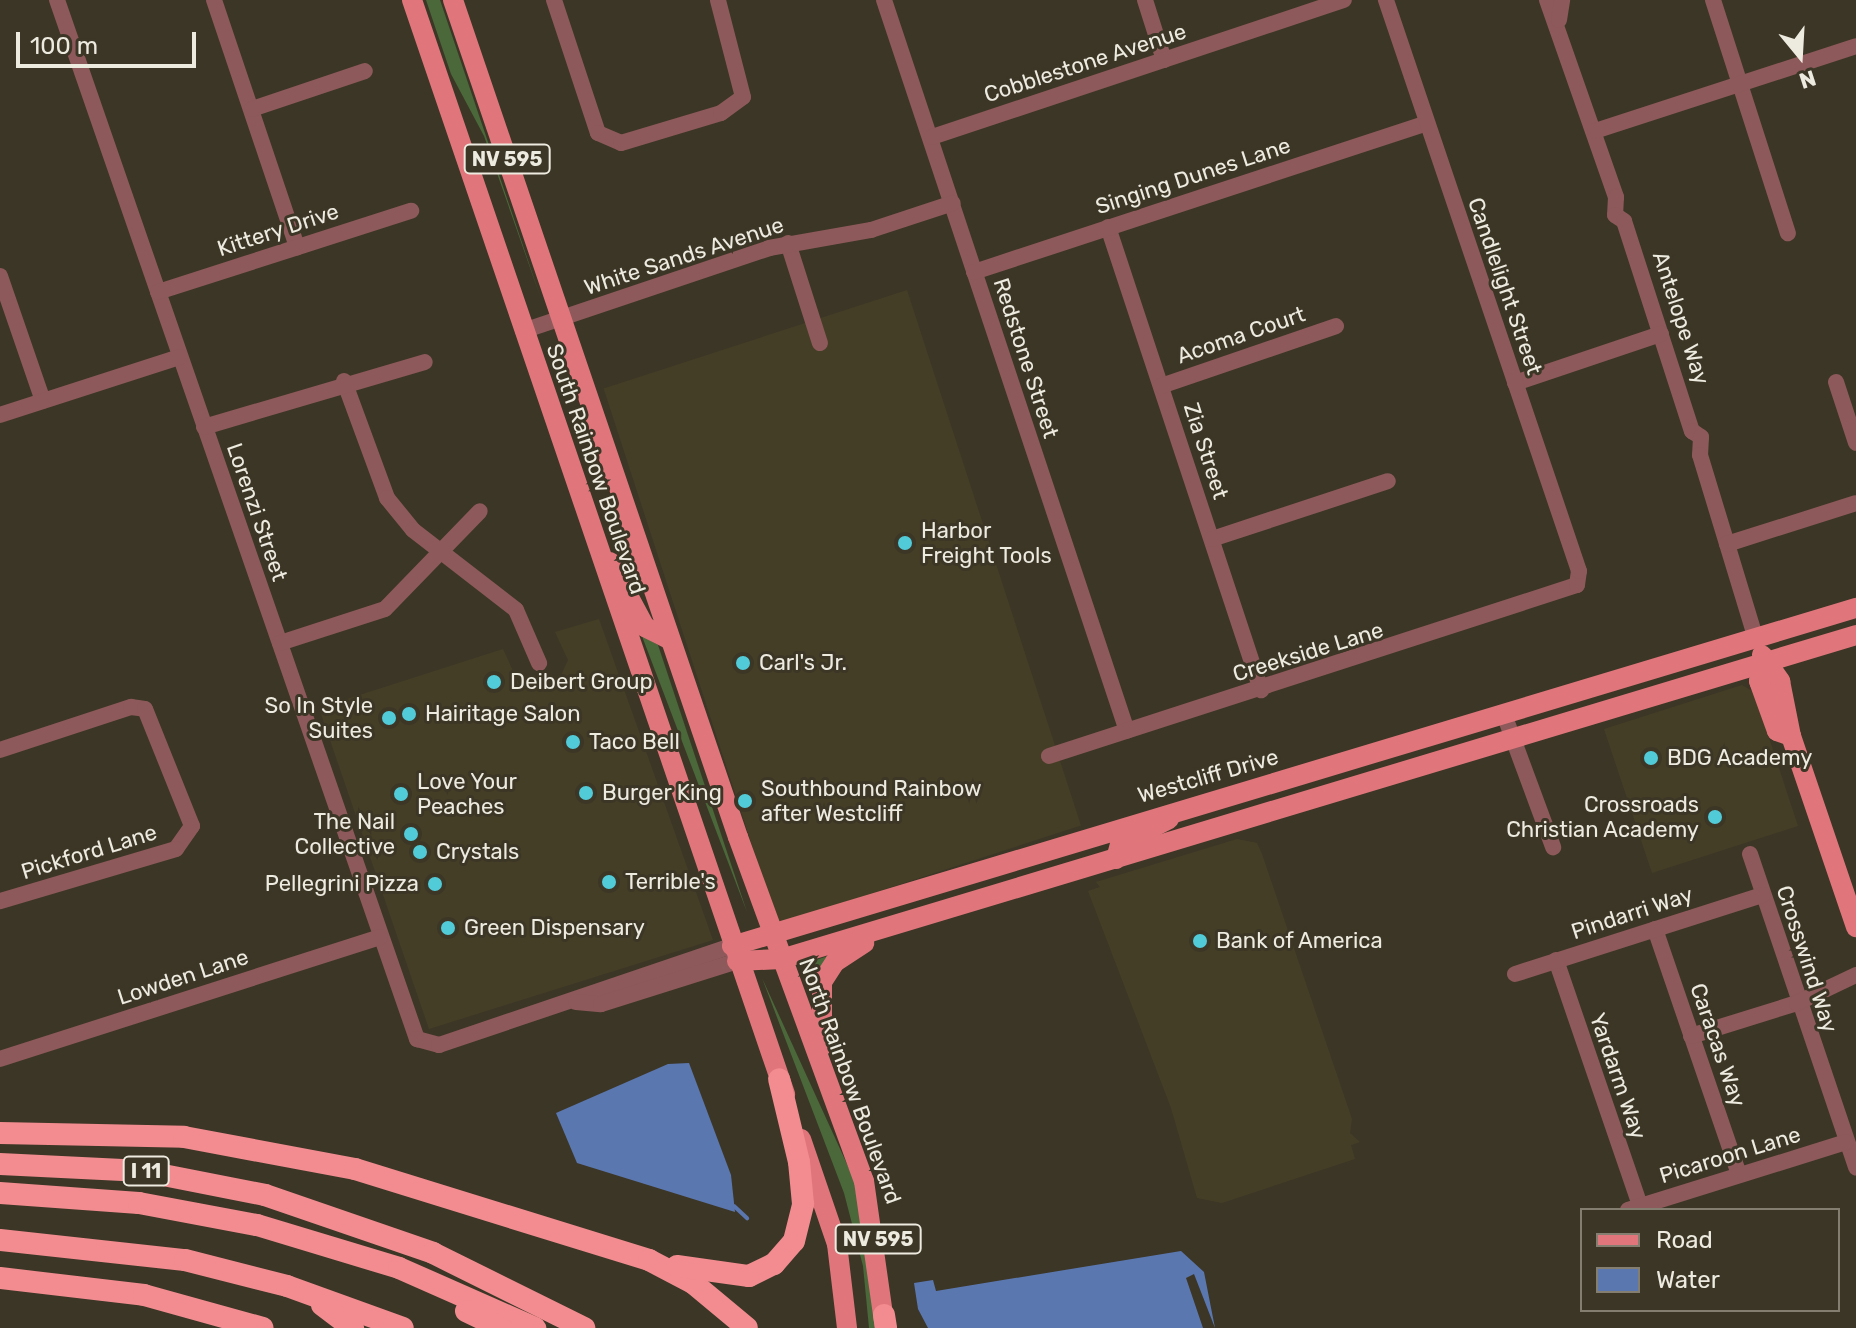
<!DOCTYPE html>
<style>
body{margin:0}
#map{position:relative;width:1856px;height:1328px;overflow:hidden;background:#3c3626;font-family:Rubik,sans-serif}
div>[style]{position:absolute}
.built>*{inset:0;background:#453e26;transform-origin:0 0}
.green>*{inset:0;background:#4b683a}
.water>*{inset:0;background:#5b77b0}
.stream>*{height:4px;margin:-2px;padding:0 2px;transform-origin:2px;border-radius:2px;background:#5b77b0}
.minor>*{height:16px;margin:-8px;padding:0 8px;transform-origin:8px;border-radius:8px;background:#8d595a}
.major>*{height:20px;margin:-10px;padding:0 10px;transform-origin:10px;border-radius:10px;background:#e0767b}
.highway>*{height:22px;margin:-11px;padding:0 11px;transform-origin:11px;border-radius:11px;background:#f28c90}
.dots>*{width:22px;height:22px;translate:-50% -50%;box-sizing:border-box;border:4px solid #3c3626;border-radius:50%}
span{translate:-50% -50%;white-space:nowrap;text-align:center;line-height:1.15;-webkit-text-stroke:6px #3c3626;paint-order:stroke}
.shield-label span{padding:2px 6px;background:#3c3626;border:2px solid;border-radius:6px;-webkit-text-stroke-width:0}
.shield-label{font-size:20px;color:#edeadf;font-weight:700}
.street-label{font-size:22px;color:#edeadf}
.poi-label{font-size:22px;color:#edeadf}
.left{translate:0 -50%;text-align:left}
.right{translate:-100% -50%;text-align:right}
.legend{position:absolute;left:1580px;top:1208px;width:260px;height:104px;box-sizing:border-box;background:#3c3626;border:2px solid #837e70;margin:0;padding:10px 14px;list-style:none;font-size:24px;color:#edeadf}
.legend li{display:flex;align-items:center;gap:16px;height:40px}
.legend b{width:40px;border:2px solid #837e70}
.north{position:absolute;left:1760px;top:16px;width:80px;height:80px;-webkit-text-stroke:6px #3c3626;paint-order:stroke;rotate:162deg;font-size:22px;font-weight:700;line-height:32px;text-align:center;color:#edeadf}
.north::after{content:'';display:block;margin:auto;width:28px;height:36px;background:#edeadf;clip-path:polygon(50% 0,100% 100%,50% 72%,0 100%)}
.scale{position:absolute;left:16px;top:32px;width:180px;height:36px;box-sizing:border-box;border:4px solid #edeadf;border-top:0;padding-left:10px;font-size:24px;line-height:28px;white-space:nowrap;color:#edeadf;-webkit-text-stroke:6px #3c3626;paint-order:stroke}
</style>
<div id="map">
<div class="built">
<i style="left:907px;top:290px;width:563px;height:319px;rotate:72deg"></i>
<i style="clip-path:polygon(599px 619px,713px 940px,429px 1029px,319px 708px,503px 649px,520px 686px,542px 690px,558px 682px,568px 660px,555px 632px)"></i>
<i style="clip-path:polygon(1742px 685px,1754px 692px,1798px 826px,1652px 873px,1604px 729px)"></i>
<i style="clip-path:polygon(1237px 839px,1257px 843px,1262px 854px,1352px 1119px,1350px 1133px,1360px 1142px,1351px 1145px,1355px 1159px,1222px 1203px,1197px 1198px,1171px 1108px,1088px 891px,1100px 887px,1096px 882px)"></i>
</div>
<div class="green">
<i style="clip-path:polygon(426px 0,440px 0,541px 299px,484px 136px,451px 74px)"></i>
<i style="clip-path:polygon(629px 602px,646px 638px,658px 645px,747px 912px)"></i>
<i style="clip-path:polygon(831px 955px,813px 993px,812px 993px,801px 965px)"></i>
<i style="clip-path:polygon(762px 978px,857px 1186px,878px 1328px,869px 1328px,863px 1266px,844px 1193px)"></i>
</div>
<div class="water">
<i style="clip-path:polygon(689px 1063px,731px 1175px,735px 1212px,577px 1163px,556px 1113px,668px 1064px)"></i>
<i style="clip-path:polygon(1181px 1251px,1204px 1272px,1215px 1328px,1194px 1274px,1186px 1278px,1203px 1328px,928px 1328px,918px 1309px,914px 1283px,933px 1280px,936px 1291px)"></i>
</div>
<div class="stream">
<i style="left:734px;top:1206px;width:18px;rotate:43deg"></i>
</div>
<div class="minor">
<i style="left:57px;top:0;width:1100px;rotate:70.89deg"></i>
<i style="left:417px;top:1039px;width:23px;rotate:15deg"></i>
<i style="left:439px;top:1045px;width:309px;rotate:-18.7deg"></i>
<i style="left:214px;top:0;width:261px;rotate:71.4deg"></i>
<i style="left:554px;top:0;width:140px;rotate:71.7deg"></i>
<i style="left:598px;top:133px;width:25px;rotate:23deg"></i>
<i style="left:621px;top:143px;width:104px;rotate:-16.7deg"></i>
<i style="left:721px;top:113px;width:27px;rotate:-36deg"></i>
<i style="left:743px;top:97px;width:100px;rotate:-104.5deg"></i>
<i style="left:884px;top:0;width:770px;rotate:71.61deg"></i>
<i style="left:1145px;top:0;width:63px;rotate:72.4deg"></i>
<i style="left:1547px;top:0;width:209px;rotate:70.7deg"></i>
<i style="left:1616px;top:197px;width:18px;rotate:93deg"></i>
<i style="left:1615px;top:215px;width:11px;rotate:34deg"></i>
<i style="left:1624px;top:221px;width:221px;rotate:72.1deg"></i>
<i style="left:1692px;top:431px;width:11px;rotate:34deg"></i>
<i style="left:1701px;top:437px;width:18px;rotate:93deg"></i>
<i style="left:1700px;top:455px;width:192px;rotate:73.1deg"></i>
<i style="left:1713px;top:0;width:245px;rotate:72.2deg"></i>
<i style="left:1559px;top:20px;width:20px;rotate:-81deg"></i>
<i style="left:252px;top:109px;width:119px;rotate:-18.6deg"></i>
<i style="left:1595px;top:131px;width:274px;rotate:-18deg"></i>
<i style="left:932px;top:137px;width:434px;rotate:-18.4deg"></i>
<i style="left:1108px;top:227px;width:488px;rotate:71.7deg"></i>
<i style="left:788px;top:243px;width:105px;rotate:72.3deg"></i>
<i style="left:974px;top:272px;width:476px;rotate:-18.2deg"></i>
<i style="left:0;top:276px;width:132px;rotate:71deg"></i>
<i style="left:158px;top:292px;width:266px;rotate:-17.8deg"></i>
<i style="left:523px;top:331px;width:260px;rotate:-18.6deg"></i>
<i style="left:769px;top:248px;width:104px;rotate:-10deg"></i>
<i style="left:871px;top:230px;width:86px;rotate:-18.2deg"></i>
<i style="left:344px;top:381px;width:125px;rotate:69.8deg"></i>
<i style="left:387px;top:498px;width:41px;rotate:50.9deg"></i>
<i style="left:413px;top:530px;width:130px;rotate:37.8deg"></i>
<i style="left:516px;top:610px;width:58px;rotate:66.5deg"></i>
<i style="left:1836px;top:382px;width:64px;rotate:71.8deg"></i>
<i style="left:1515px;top:383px;width:154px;rotate:-18.6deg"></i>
<i style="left:1161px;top:386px;width:185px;rotate:-18.9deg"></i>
<i style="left:0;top:415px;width:189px;rotate:-17.9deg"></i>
<i style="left:204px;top:427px;width:230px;rotate:-16.4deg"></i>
<i style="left:1212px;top:539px;width:185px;rotate:-18.2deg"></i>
<i style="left:1727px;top:544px;width:135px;rotate:-17.6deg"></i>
<i style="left:280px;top:643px;width:110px;rotate:-17.9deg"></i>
<i style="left:385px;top:609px;width:136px;rotate:-45.9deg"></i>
<i style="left:1505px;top:717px;width:139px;rotate:69.7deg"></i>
<i style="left:0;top:750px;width:138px;rotate:-18.2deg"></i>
<i style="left:131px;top:707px;width:14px;rotate:8deg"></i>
<i style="left:145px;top:709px;width:126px;rotate:68.1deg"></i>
<i style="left:192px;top:826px;width:28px;rotate:125deg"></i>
<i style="left:176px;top:849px;width:184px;rotate:163.5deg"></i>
<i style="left:1049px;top:756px;width:555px;rotate:-17.95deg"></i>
<i style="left:1577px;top:585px;width:14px;rotate:-82deg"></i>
<i style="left:1579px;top:571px;width:603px;rotate:-108.68deg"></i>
<i style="left:1750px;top:854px;width:331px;rotate:71.3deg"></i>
<i style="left:1655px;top:929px;width:260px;rotate:71.1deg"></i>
<i style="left:1556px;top:960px;width:260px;rotate:71.1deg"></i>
<i style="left:1515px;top:974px;width:260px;rotate:-17.7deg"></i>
<i style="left:576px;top:1002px;width:25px;rotate:5deg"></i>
<i style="left:601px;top:1004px;width:143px;rotate:-17.5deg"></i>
<i style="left:1691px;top:1036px;width:111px;rotate:-17.3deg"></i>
<i style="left:1797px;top:1003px;width:65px;rotate:-25.4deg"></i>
<i style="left:0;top:1059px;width:399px;rotate:-17.8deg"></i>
<i style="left:1628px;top:1210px;width:228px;rotate:-17.3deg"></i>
</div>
<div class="major">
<i style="left:412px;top:0;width:1156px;rotate:71.17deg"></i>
<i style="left:453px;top:0;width:884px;rotate:71.2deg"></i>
<i style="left:738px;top:837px;width:366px;rotate:69.9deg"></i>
<i style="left:864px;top:1181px;width:148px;rotate:81.9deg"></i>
<i style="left:610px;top:562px;width:74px;rotate:61.7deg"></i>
<i style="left:645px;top:627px;width:28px;rotate:27deg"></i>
<i style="left:1762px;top:655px;width:32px;rotate:55deg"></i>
<i style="left:1780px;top:681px;width:56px;rotate:78.7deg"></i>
<i style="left:1791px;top:736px;width:202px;rotate:71.2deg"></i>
<i style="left:1764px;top:664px;width:18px;rotate:106deg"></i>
<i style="left:1759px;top:681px;width:53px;rotate:70.2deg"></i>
<i style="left:1777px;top:731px;width:15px;rotate:20deg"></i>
<i style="left:1116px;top:859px;width:16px;rotate:-75deg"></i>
<i style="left:1120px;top:844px;width:55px;rotate:-27deg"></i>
<i style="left:732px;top:946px;width:1174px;rotate:-16.74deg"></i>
<i style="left:737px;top:961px;width:44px;rotate:-2.6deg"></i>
<i style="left:781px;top:959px;width:1123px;rotate:-16.77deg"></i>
<i style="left:822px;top:1046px;width:64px;rotate:-90deg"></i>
<i style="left:822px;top:982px;width:24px;rotate:-57deg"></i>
<i style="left:835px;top:962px;width:35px;rotate:-33deg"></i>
<i style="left:801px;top:1139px;width:111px;rotate:71.1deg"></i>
<i style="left:837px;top:1244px;width:85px;rotate:83.2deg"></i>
</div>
<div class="highway">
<i style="left:0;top:1133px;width:184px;rotate:1.2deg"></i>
<i style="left:184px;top:1137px;width:174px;rotate:10.6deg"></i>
<i style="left:355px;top:1169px;width:308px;rotate:17.2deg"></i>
<i style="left:649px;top:1260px;width:50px;rotate:27.6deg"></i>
<i style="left:693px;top:1283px;width:70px;rotate:39.8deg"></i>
<i style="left:0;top:1164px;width:143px;rotate:2.8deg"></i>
<i style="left:143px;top:1171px;width:124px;rotate:11.1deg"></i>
<i style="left:265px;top:1195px;width:178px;rotate:19deg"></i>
<i style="left:433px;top:1253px;width:169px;rotate:26.4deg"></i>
<i style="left:0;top:1193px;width:139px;rotate:4.1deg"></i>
<i style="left:139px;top:1203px;width:120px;rotate:10.6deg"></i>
<i style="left:257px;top:1225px;width:148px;rotate:16.8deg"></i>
<i style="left:399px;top:1268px;width:149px;rotate:23.8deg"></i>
<i style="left:0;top:1240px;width:186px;rotate:6.2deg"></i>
<i style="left:185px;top:1260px;width:105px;rotate:14.3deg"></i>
<i style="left:287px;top:1286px;width:123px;rotate:19.9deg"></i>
<i style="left:677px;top:1266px;width:73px;rotate:7.9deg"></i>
<i style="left:749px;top:1276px;width:28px;rotate:-26deg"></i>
<i style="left:774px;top:1264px;width:30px;rotate:-49deg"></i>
<i style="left:794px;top:1241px;width:38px;rotate:-76deg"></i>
<i style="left:803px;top:1204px;width:42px;rotate:-95.4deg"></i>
<i style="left:799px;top:1162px;width:85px;rotate:-103.5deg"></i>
<i style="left:0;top:1278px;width:145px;rotate:6.7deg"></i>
<i style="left:144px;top:1295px;width:123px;rotate:15.5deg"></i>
<i style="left:322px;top:1305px;width:39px;rotate:37deg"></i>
<i style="left:466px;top:1311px;width:39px;rotate:26deg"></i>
<i style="left:884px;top:1315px;width:13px;rotate:81deg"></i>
</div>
<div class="dots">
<i style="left:905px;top:543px;background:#52cbd9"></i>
<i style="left:743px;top:663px;background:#52cbd9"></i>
<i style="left:494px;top:682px;background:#52cbd9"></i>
<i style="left:409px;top:714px;background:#52cbd9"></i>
<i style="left:389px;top:718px;background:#52cbd9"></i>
<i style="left:573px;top:742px;background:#52cbd9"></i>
<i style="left:1651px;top:758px;background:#52cbd9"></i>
<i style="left:586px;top:793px;background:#52cbd9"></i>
<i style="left:401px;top:794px;background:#52cbd9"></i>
<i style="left:745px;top:801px;background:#52cbd9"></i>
<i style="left:1715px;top:817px;background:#52cbd9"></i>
<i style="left:411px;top:834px;background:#52cbd9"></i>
<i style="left:420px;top:852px;background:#52cbd9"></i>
<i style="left:609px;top:882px;background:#52cbd9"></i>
<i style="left:435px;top:884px;background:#52cbd9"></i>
<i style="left:448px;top:928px;background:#52cbd9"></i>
<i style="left:1200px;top:941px;background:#52cbd9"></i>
</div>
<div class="shield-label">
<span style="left:507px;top:159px">NV 595</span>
<span style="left:146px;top:1171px">I 11</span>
<span style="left:878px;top:1239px">NV 595</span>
</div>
<div class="street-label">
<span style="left:1085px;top:63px;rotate:-18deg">Cobblestone Avenue</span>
<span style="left:1193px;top:176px;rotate:-18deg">Singing Dunes Lane</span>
<span style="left:278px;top:230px;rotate:-18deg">Kittery Drive</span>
<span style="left:684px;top:256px;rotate:-18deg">White Sands Avenue</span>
<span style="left:1505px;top:286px;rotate:71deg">Candlelight Street</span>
<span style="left:1681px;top:318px;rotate:72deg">Antelope Way</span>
<span style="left:1241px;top:335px;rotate:-19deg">Acoma Court</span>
<span style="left:1026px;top:358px;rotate:72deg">Redstone Street</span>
<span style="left:1206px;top:451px;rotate:72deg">Zia Street</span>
<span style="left:596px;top:469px;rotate:71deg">South Rainbow Boulevard</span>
<span style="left:257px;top:512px;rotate:71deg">Lorenzi Street</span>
<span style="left:1308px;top:652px;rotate:-17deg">Creekside Lane</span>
<span style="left:1208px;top:776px;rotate:-16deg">Westcliff Drive</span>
<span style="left:89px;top:852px;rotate:-17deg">Pickford Lane</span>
<span style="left:1632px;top:913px;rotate:-18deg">Pindarri Way</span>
<span style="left:1807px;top:959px;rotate:72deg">Crosswind Way</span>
<span style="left:183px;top:977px;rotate:-18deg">Lowden Lane</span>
<span style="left:1718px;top:1045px;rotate:71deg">Caracas Way</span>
<span style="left:1618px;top:1076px;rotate:71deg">Yardarm Way</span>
<span style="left:850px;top:1081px;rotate:70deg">North Rainbow Boulevard</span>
<span style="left:1730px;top:1155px;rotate:-17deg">Picaroon Lane</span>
</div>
<div class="poi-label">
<span class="left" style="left:921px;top:543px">Harbor<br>Freight Tools</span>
<span class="left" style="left:759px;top:663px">Carl's Jr.</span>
<span class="left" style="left:510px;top:682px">Deibert Group</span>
<span class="right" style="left:373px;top:718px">So In Style<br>Suites</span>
<span class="left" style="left:425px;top:714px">Hairitage Salon</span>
<span class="left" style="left:589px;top:742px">Taco Bell</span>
<span class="left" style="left:1667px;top:758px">BDG Academy</span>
<span class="left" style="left:417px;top:794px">Love Your<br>Peaches</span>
<span class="left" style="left:761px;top:801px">Southbound Rainbow<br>after Westcliff</span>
<span class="left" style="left:602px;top:793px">Burger King</span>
<span class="right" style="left:1699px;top:817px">Crossroads<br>Christian Academy</span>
<span class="right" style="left:395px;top:834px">The Nail<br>Collective</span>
<span class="left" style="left:436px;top:852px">Crystals</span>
<span class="left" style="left:625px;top:882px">Terrible's</span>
<span class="right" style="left:419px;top:884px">Pellegrini Pizza</span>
<span class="left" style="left:464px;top:928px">Green Dispensary</span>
<span class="left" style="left:1216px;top:941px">Bank of America</span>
</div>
<ul class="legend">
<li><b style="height:10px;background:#e0767b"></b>Road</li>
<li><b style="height:22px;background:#5b77b0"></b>Water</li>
</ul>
<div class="north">N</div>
<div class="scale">100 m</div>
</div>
